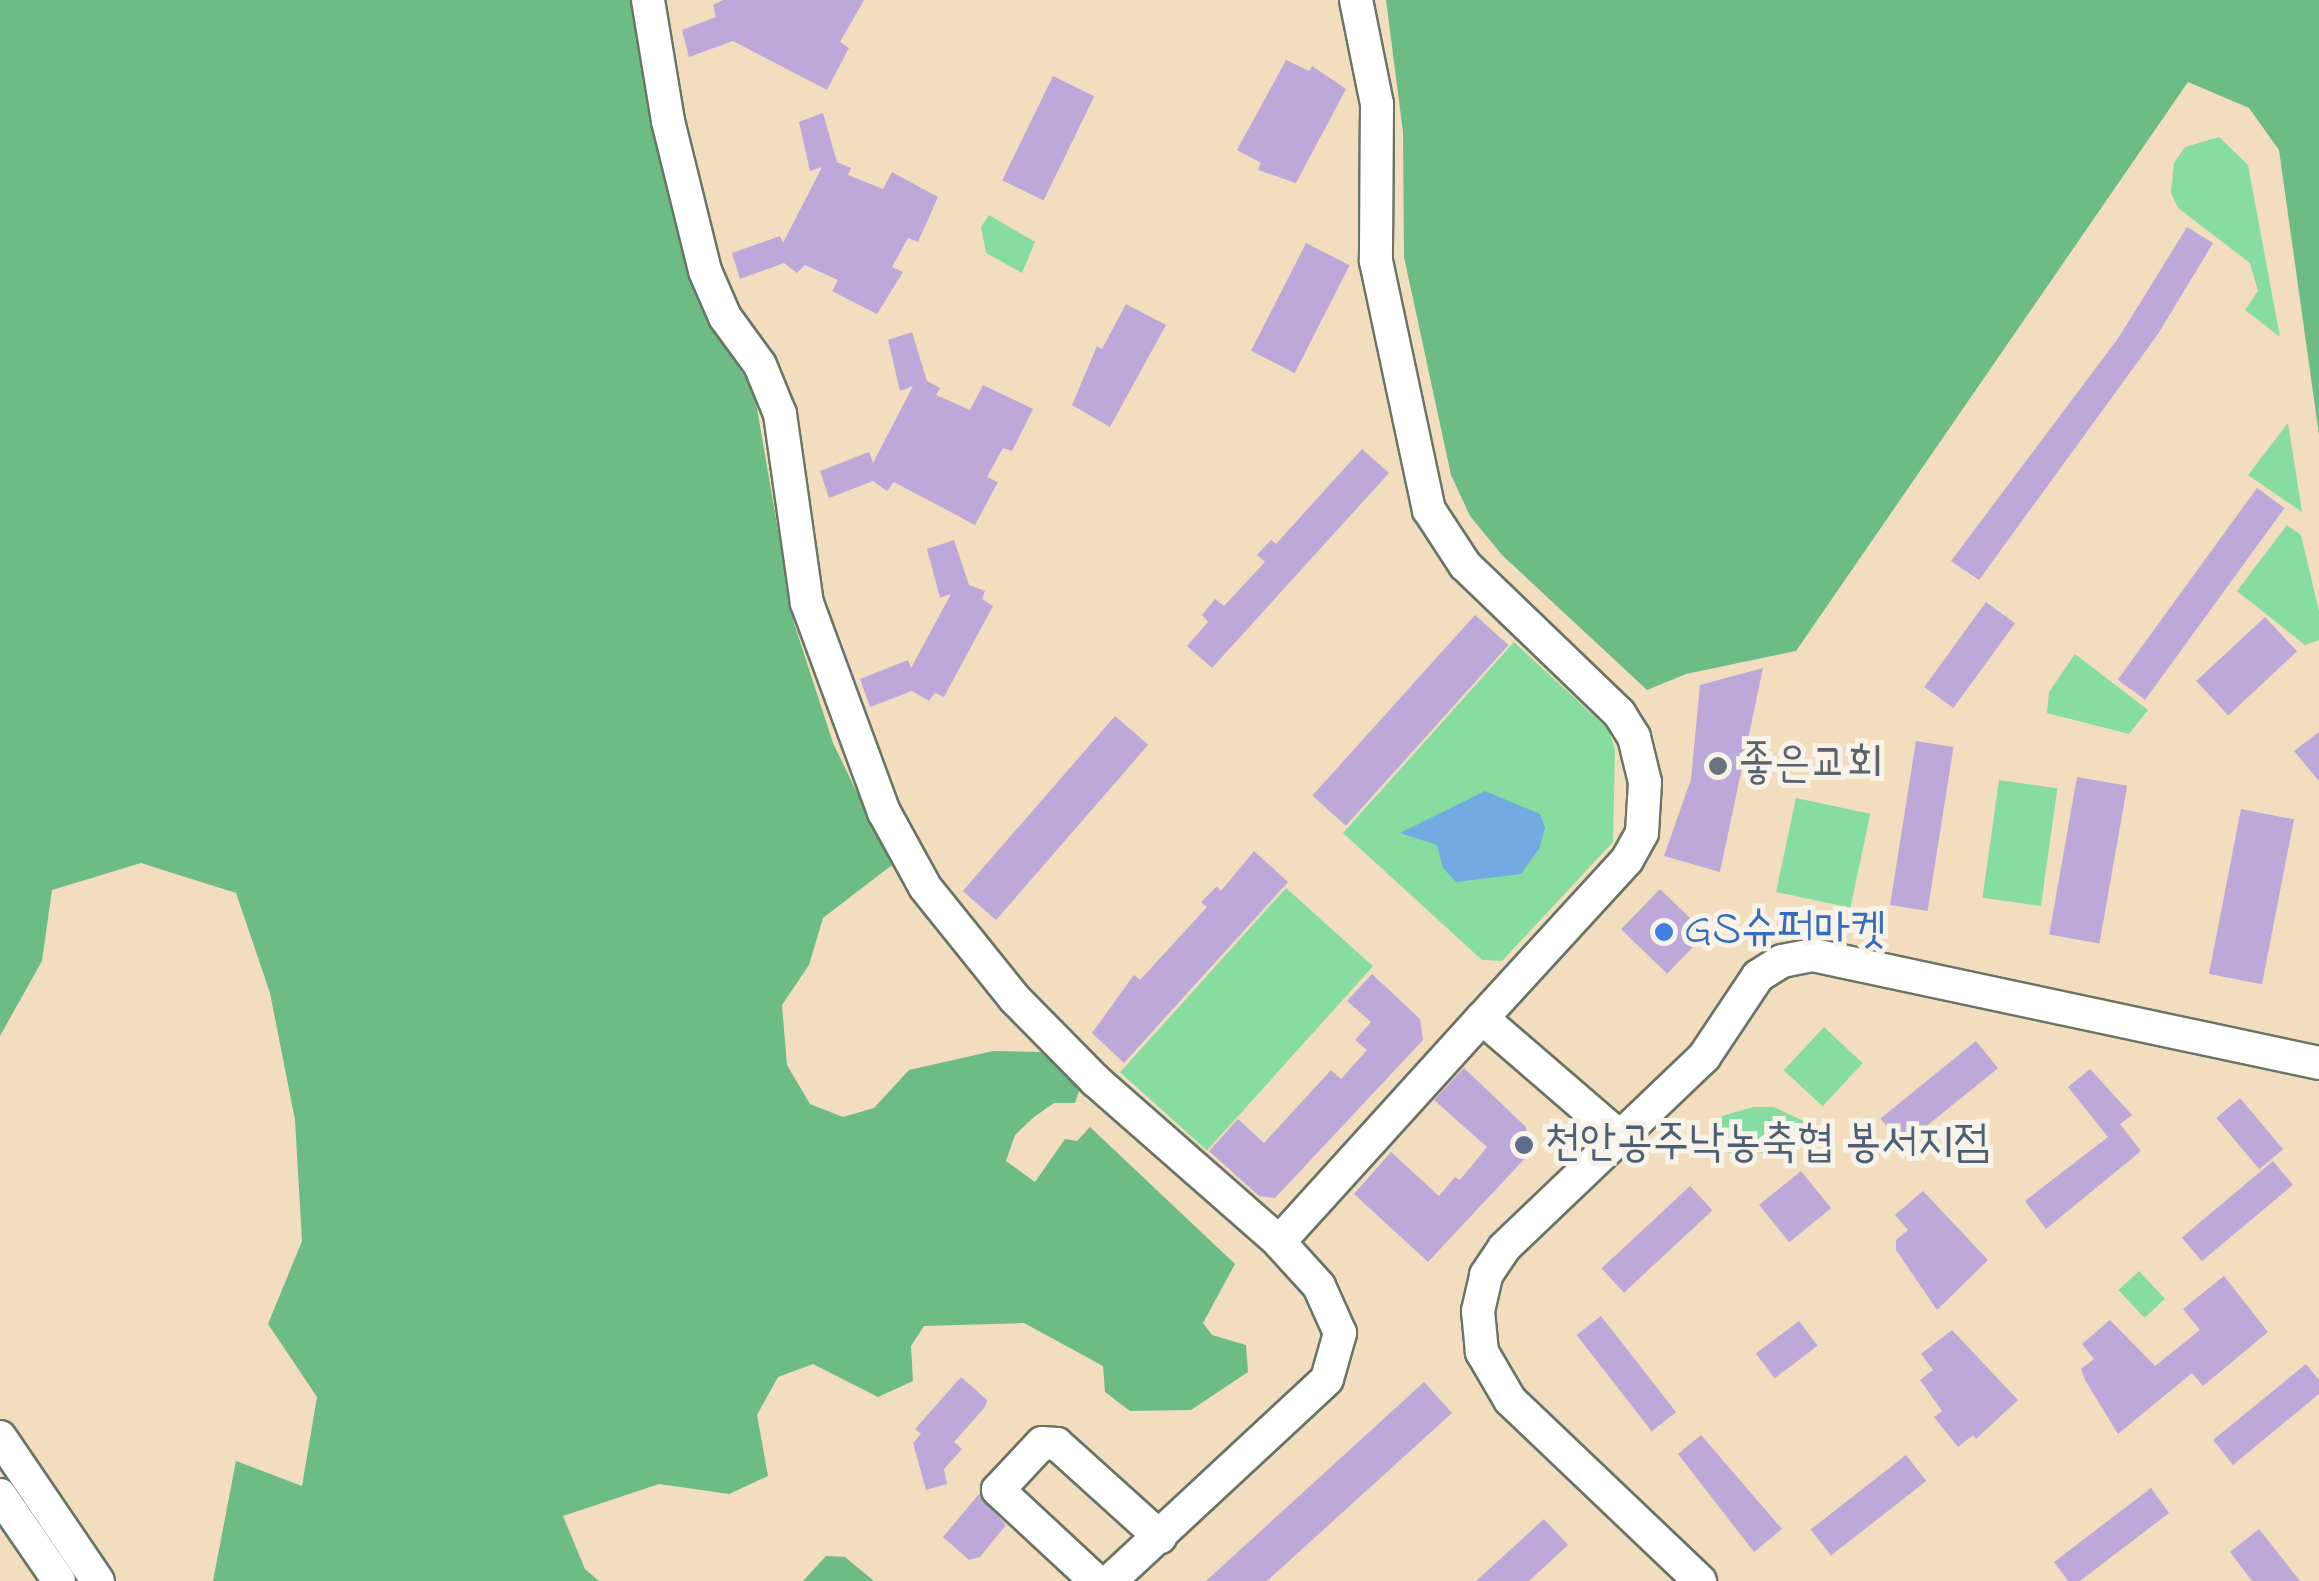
<!DOCTYPE html>
<meta charset="utf-8">
<style>
body{margin:0}
#map{position:relative;width:2319px;height:1581px;overflow:hidden;background:#f3ddbf;font-family:"Indie Flower","Poor Story",sans-serif}
div>[style]{position:absolute}
.green>*{inset:0;background:#87dd9f;transform-origin:0 0}
.forest>*{inset:0;background:#6dbc86}
.water>*{inset:0;background:#72aae1}
.building>*{inset:0;background:#bca9da;transform-origin:0 0}
.roads{filter:drop-shadow(2px 0 #697565) drop-shadow(-2px 0 #697565) drop-shadow(0 2px #697565) drop-shadow(0 -2px #697565)}
.minor>*{height:32px;margin:-16px;padding:0 16px;transform-origin:16px;border-radius:16px;background:#fff}
.dots>*{width:28px;height:28px;translate:-50% -50%;box-sizing:border-box;border:5px solid #f7f3e8;border-radius:50%}
span{translate:-50% -50%;white-space:nowrap;text-align:center;line-height:1.15;-webkit-text-stroke:10px #f7f3e8;paint-order:stroke}
.worship-label{font-size:45px;color:#5b616d}
.left{translate:0 -50%;text-align:left}
.shop-label{font-size:45px;color:#366cbe}
.service-label{font-size:45px;color:#4e5e75}
</style>
<div id="map">
<div class="green">
<i style="clip-path:polygon(2219px 137px,2248px 165px,2280px 337px,2245px 310px,2258px 291px,2250px 263px,2178px 208px,2171px 193px,2174px 163px,2185px 147px)"></i>
<i style="clip-path:polygon(989px 215px,1035px 242px,1022px 273px,986px 253px,981px 227px)"></i>
<i style="clip-path:polygon(2288px 423px,2302px 512px,2248px 475px)"></i>
<i style="clip-path:polygon(2287px 525px,2301px 535px,2319px 611px,2319px 640px,2305px 645px,2237px 591px)"></i>
<i style="clip-path:polygon(1514px 642px,1609px 730px,1615px 750px,1613px 842px,1502px 961px,1482px 960px,1343px 833px)"></i>
<i style="clip-path:polygon(2075px 654px,2148px 710px,2129px 734px,2047px 713px,2049px 692px)"></i>
<i style="left:1999px;top:780px;width:59px;height:119px;rotate:8deg"></i>
<i style="left:1796px;top:798px;width:76px;height:96px;rotate:12deg"></i>
<i style="left:1286px;top:888px;width:117px;height:248px;rotate:42deg"></i>
<i style="left:1824px;top:1027px;width:53px;height:59px;rotate:43deg"></i>
<i style="clip-path:polygon(1753px 1107px,1774px 1107px,1806px 1122px,1775px 1156px,1750px 1150px,1730px 1154px,1718px 1135px,1722px 1116px)"></i>
<i style="left:2139px;top:1271px;width:38px;height:28px;rotate:47deg"></i>
</div>
<div class="forest">
<i style="clip-path:polygon(0 0,635px 0,700px 306px,754px 391px,794px 623px,833px 743px,892px 865px,823px 918px,809px 965px,782px 1005px,787px 1065px,810px 1104px,843px 1117px,874px 1108px,909px 1070px,993px 1051px,1041px 1052px,1080px 1088px,1075px 1103px,1054px 1103px,1034px 1117px,1015px 1135px,1006px 1161px,1035px 1182px,1065px 1139px,1077px 1141px,1090px 1127px,1235px 1264px,1203px 1323px,1212px 1335px,1246px 1345px,1248px 1372px,1191px 1410px,1130px 1411px,1105px 1392px,1103px 1366px,1024px 1323px,924px 1326px,911px 1346px,913px 1381px,878px 1397px,813px 1364px,778px 1377px,757px 1415px,768px 1476px,729px 1494px,659px 1484px,563px 1516px,585px 1569px,599px 1581px,213px 1581px,236px 1461px,302px 1486px,317px 1397px,268px 1324px,302px 1241px,295px 1120px,270px 993px,236px 893px,141px 863px,52px 890px,42px 961px,0 1036px)"></i>
<i style="clip-path:polygon(1386px 0,2319px 0,2319px 435px,2279px 150px,2249px 108px,2188px 82px,1796px 651px,1686px 674px,1647px 690px,1502px 555px,1470px 516px,1451px 475px,1404px 257px,1403px 132px)"></i>
<i style="clip-path:polygon(826px 1556px,845px 1557px,874px 1581px,803px 1581px)"></i>
</div>
<div class="water">
<i style="clip-path:polygon(1485px 791px,1540px 814px,1545px 828px,1539px 849px,1521px 874px,1456px 882px,1443px 868px,1437px 845px,1400px 833px)"></i>
</div>
<div class="building">
<i style="clip-path:polygon(723px 0,864px 0,840px 42px,849px 48px,827px 90px,733px 41px,689px 57px,682px 30px,716px 17px,713px 5px)"></i>
<i style="clip-path:polygon(1286px 60px,1309px 71px,1312px 66px,1346px 89px,1296px 183px,1258px 170px,1261px 163px,1237px 150px)"></i>
<i style="left:1053px;top:76px;width:46px;height:116px;rotate:26deg"></i>
<i style="clip-path:polygon(823px 113px,837px 162px,851px 168px,848px 175px,883px 189px,892px 172px,938px 197px,918px 242px,908px 238px,892px 267px,903px 272px,877px 314px,832px 291px,838px 280px,805px 265px,797px 273px,784px 263px,740px 279px,732px 253px,780px 236px,783px 243px,822px 167px,810px 171px,799px 122px)"></i>
<i style="clip-path:polygon(2187px 227px,2213px 243px,2158px 334px,1979px 580px,1951px 561px,2119px 337px)"></i>
<i style="left:1306px;top:243px;width:49px;height:121px;rotate:27deg"></i>
<i style="clip-path:polygon(1126px 304px,1166px 325px,1110px 427px,1072px 405px,1097px 346px,1102px 349px)"></i>
<i style="clip-path:polygon(912px 332px,927px 381px,940px 388px,936px 395px,970px 410px,983px 385px,1033px 409px,1012px 451px,1003px 448px,987px 477px,998px 482px,975px 525px,894px 482px,887px 491px,873px 481px,829px 498px,820px 471px,869px 452px,873px 463px,913px 386px,900px 391px,888px 340px)"></i>
<i style="clip-path:polygon(1362px 449px,1389px 473px,1212px 668px,1187px 646px,1208px 622px,1202px 615px,1215px 599px,1224px 606px,1265px 562px,1257px 555px,1271px 540px,1276px 544px)"></i>
<i style="left:2257px;top:488px;width:34px;height:237px;rotate:36deg"></i>
<i style="clip-path:polygon(954px 540px,969px 585px,985px 591px,982px 599px,993px 606px,944px 697px,935px 693px,929px 701px,912px 691px,870px 707px,860px 679px,908px 660px,911px 668px,951px 594px,940px 598px,927px 549px)"></i>
<i style="left:1986px;top:602px;width:36px;height:105px;rotate:36deg"></i>
<i style="left:1475px;top:615px;width:45px;height:243px;rotate:42deg"></i>
<i style="left:2265px;top:617px;width:47px;height:94px;rotate:47deg"></i>
<i style="clip-path:polygon(1763px 668px,1720px 872px,1664px 856px,1691px 779px,1700px 685px)"></i>
<i style="left:1115px;top:716px;width:44px;height:232px;rotate:41deg"></i>
<i style="clip-path:polygon(2319px 732px,2319px 781px,2294px 751px)"></i>
<i style="left:1916px;top:741px;width:38px;height:166px;rotate:9deg"></i>
<i style="left:2077px;top:777px;width:51px;height:160px;rotate:10deg"></i>
<i style="left:2241px;top:809px;width:54px;height:168px;rotate:11deg"></i>
<i style="clip-path:polygon(1254px 851px,1288px 882px,1124px 1063px,1092px 1033px,1134px 975px,1140px 980px,1207px 907px,1201px 902px,1217px 886px,1221px 891px)"></i>
<i style="left:1660px;top:889px;width:64px;height:56px;rotate:44deg"></i>
<i style="clip-path:polygon(1372px 974px,1420px 1019px,1423px 1040px,1275px 1198px,1259px 1196px,1209px 1151px,1238px 1119px,1264px 1143px,1331px 1070px,1341px 1079px,1367px 1050px,1355px 1040px,1371px 1022px,1347px 1001px)"></i>
<i style="left:1976px;top:1041px;width:35px;height:123px;rotate:51deg"></i>
<i style="clip-path:polygon(1464px 1068px,1526px 1127px,1529px 1154px,1428px 1262px,1354px 1194px,1391px 1152px,1439px 1196px,1455px 1177px,1460px 1180px,1487px 1147px,1434px 1100px)"></i>
<i style="clip-path:polygon(2090px 1069px,2132px 1115px,2120px 1124px,2141px 1151px,2046px 1229px,2025px 1201px,2108px 1137px,2068px 1087px)"></i>
<i style="left:2240px;top:1098px;width:67px;height:31px;rotate:50deg"></i>
<i style="left:2273px;top:1161px;width:31px;height:119px;rotate:50deg"></i>
<i style="left:1801px;top:1171px;width:48px;height:54px;rotate:51deg"></i>
<i style="left:1690px;top:1186px;width:33px;height:121px;rotate:47deg"></i>
<i style="clip-path:polygon(1923px 1191px,1988px 1260px,1937px 1310px,1896px 1250px,1896px 1240px,1908px 1230px,1895px 1215px)"></i>
<i style="clip-path:polygon(2224px 1276px,2268px 1332px,2203px 1386px,2192px 1373px,2118px 1434px,2085px 1380px,2081px 1369px,2094px 1359px,2082px 1344px,2110px 1320px,2155px 1366px,2200px 1330px,2183px 1309px)"></i>
<i style="left:1601px;top:1316px;width:122px;height:31px;rotate:52deg"></i>
<i style="left:1799px;top:1321px;width:31px;height:54px;rotate:53deg"></i>
<i style="clip-path:polygon(1952px 1330px,2018px 1400px,1976px 1439px,1973px 1435px,1958px 1447px,1934px 1417px,1942px 1411px,1920px 1380px,1933px 1370px,1921px 1354px)"></i>
<i style="clip-path:polygon(2306px 1364px,2319px 1380px,2319px 1394px,2233px 1465px,2213px 1440px)"></i>
<i style="clip-path:polygon(961px 1377px,987px 1400px,985px 1407px,954px 1442px,962px 1449px,944px 1469px,947px 1484px,926px 1490px,913px 1443px,921px 1434px,915px 1429px)"></i>
<i style="clip-path:polygon(1424px 1382px,1452px 1413px,1267px 1581px,1206px 1581px)"></i>
<i style="clip-path:polygon(1701px 1435px,1782px 1529px,1754px 1552px,1678px 1454px)"></i>
<i style="left:1906px;top:1455px;width:33px;height:121px;rotate:52deg"></i>
<i style="clip-path:polygon(2151px 1488px,2169px 1513px,2080px 1581px,2068px 1581px,2054px 1562px)"></i>
<i style="clip-path:polygon(979px 1494px,1006px 1525px,980px 1557px,969px 1560px,943px 1537px)"></i>
<i style="clip-path:polygon(1544px 1519px,1568px 1545px,1529px 1581px,1476px 1581px)"></i>
<i style="clip-path:polygon(2259px 1529px,2300px 1581px,2252px 1581px,2230px 1552px)"></i>
</div>
<div class="roads">
<div class="minor">
<i style="left:648px;top:0;width:123px;rotate:80.6deg"></i>
<i style="left:668px;top:121px;width:154px;rotate:76.1deg"></i>
<i style="left:705px;top:271px;width:50px;rotate:66.5deg"></i>
<i style="left:725px;top:317px;width:59px;rotate:53.9deg"></i>
<i style="left:760px;top:365px;width:53px;rotate:67.8deg"></i>
<i style="left:780px;top:414px;width:191px;rotate:81.9deg"></i>
<i style="left:807px;top:603px;width:223px;rotate:69.8deg"></i>
<i style="left:884px;top:812px;width:85px;rotate:61.3deg"></i>
<i style="left:925px;top:887px;width:144px;rotate:51.2deg"></i>
<i style="left:1015px;top:999px;width:115px;rotate:45.4deg"></i>
<i style="left:1096px;top:1081px;width:244px;rotate:41.3deg"></i>
<i style="left:1356px;top:0;width:106px;rotate:78.6deg"></i>
<i style="left:1377px;top:104px;width:157px;rotate:90.4deg"></i>
<i style="left:1376px;top:261px;width:255px;rotate:78deg"></i>
<i style="left:1429px;top:510px;width:66px;rotate:56.8deg"></i>
<i style="left:1465px;top:565px;width:214px;rotate:43.9deg"></i>
<i style="left:1619px;top:713px;width:28px;rotate:58deg"></i>
<i style="left:1634px;top:737px;width:46px;rotate:76.3deg"></i>
<i style="left:1645px;top:782px;width:51px;rotate:93.4deg"></i>
<i style="left:1642px;top:833px;width:31px;rotate:119deg"></i>
<i style="left:1627px;top:860px;width:214px;rotate:132.5deg"></i>
<i style="left:0;top:1437px;width:174px;rotate:55.8deg"></i>
<i style="left:0;top:1495px;width:104px;rotate:55.5deg"></i>
<i style="left:1096px;top:1581px;width:134px;rotate:-137.1deg"></i>
<i style="left:998px;top:1490px;width:64px;rotate:-46.9deg"></i>
<i style="left:1042px;top:1443px;width:15px;rotate:4deg"></i>
<i style="left:1057px;top:1444px;width:139px;rotate:42.1deg"></i>
<i style="left:1110px;top:1581px;width:296px;rotate:-42.9deg"></i>
<i style="left:1327px;top:1379px;width:48px;rotate:-74.2deg"></i>
<i style="left:1340px;top:1333px;width:51px;rotate:-114.1deg"></i>
<i style="left:1319px;top:1286px;width:59px;rotate:-132.3deg"></i>
<i style="left:1279px;top:1242px;width:302px;rotate:-47.8deg"></i>
<i style="left:1482px;top:1018px;width:182px;rotate:40.8deg"></i>
<i style="left:1700px;top:1581px;width:262px;rotate:-136.4deg"></i>
<i style="left:1510px;top:1400px;width:56px;rotate:-120.3deg"></i>
<i style="left:1482px;top:1352px;width:41px;rotate:-95.6deg"></i>
<i style="left:1478px;top:1311px;width:37px;rotate:-77deg"></i>
<i style="left:1486px;top:1275px;width:32px;rotate:-56deg"></i>
<i style="left:1504px;top:1248px;width:277px;rotate:-43.7deg"></i>
<i style="left:1704px;top:1057px;width:97px;rotate:-56.3deg"></i>
<i style="left:1758px;top:976px;width:28px;rotate:-32deg"></i>
<i style="left:1782px;top:961px;width:32px;rotate:-11deg"></i>
<i style="left:1813px;top:955px;width:517px;rotate:12.05deg"></i>
</div>
</div>
<div class="dots">
<i style="left:1718px;top:766px;background:#6b7280"></i>
<i style="left:1664px;top:932px;background:#3f7fe0"></i>
<i style="left:1524px;top:1145px;background:#5c6f8a"></i>
</div>
<div class="worship-label">
<span class="left" style="left:1738px;top:766px">좋은교회</span>
</div>
<div class="shop-label">
<span class="left" style="left:1684px;top:932px">GS슈퍼마켓</span>
</div>
<div class="service-label">
<span class="left" style="left:1544px;top:1145px">천안공주낙농축협 봉서지점</span>
</div>
</div>
